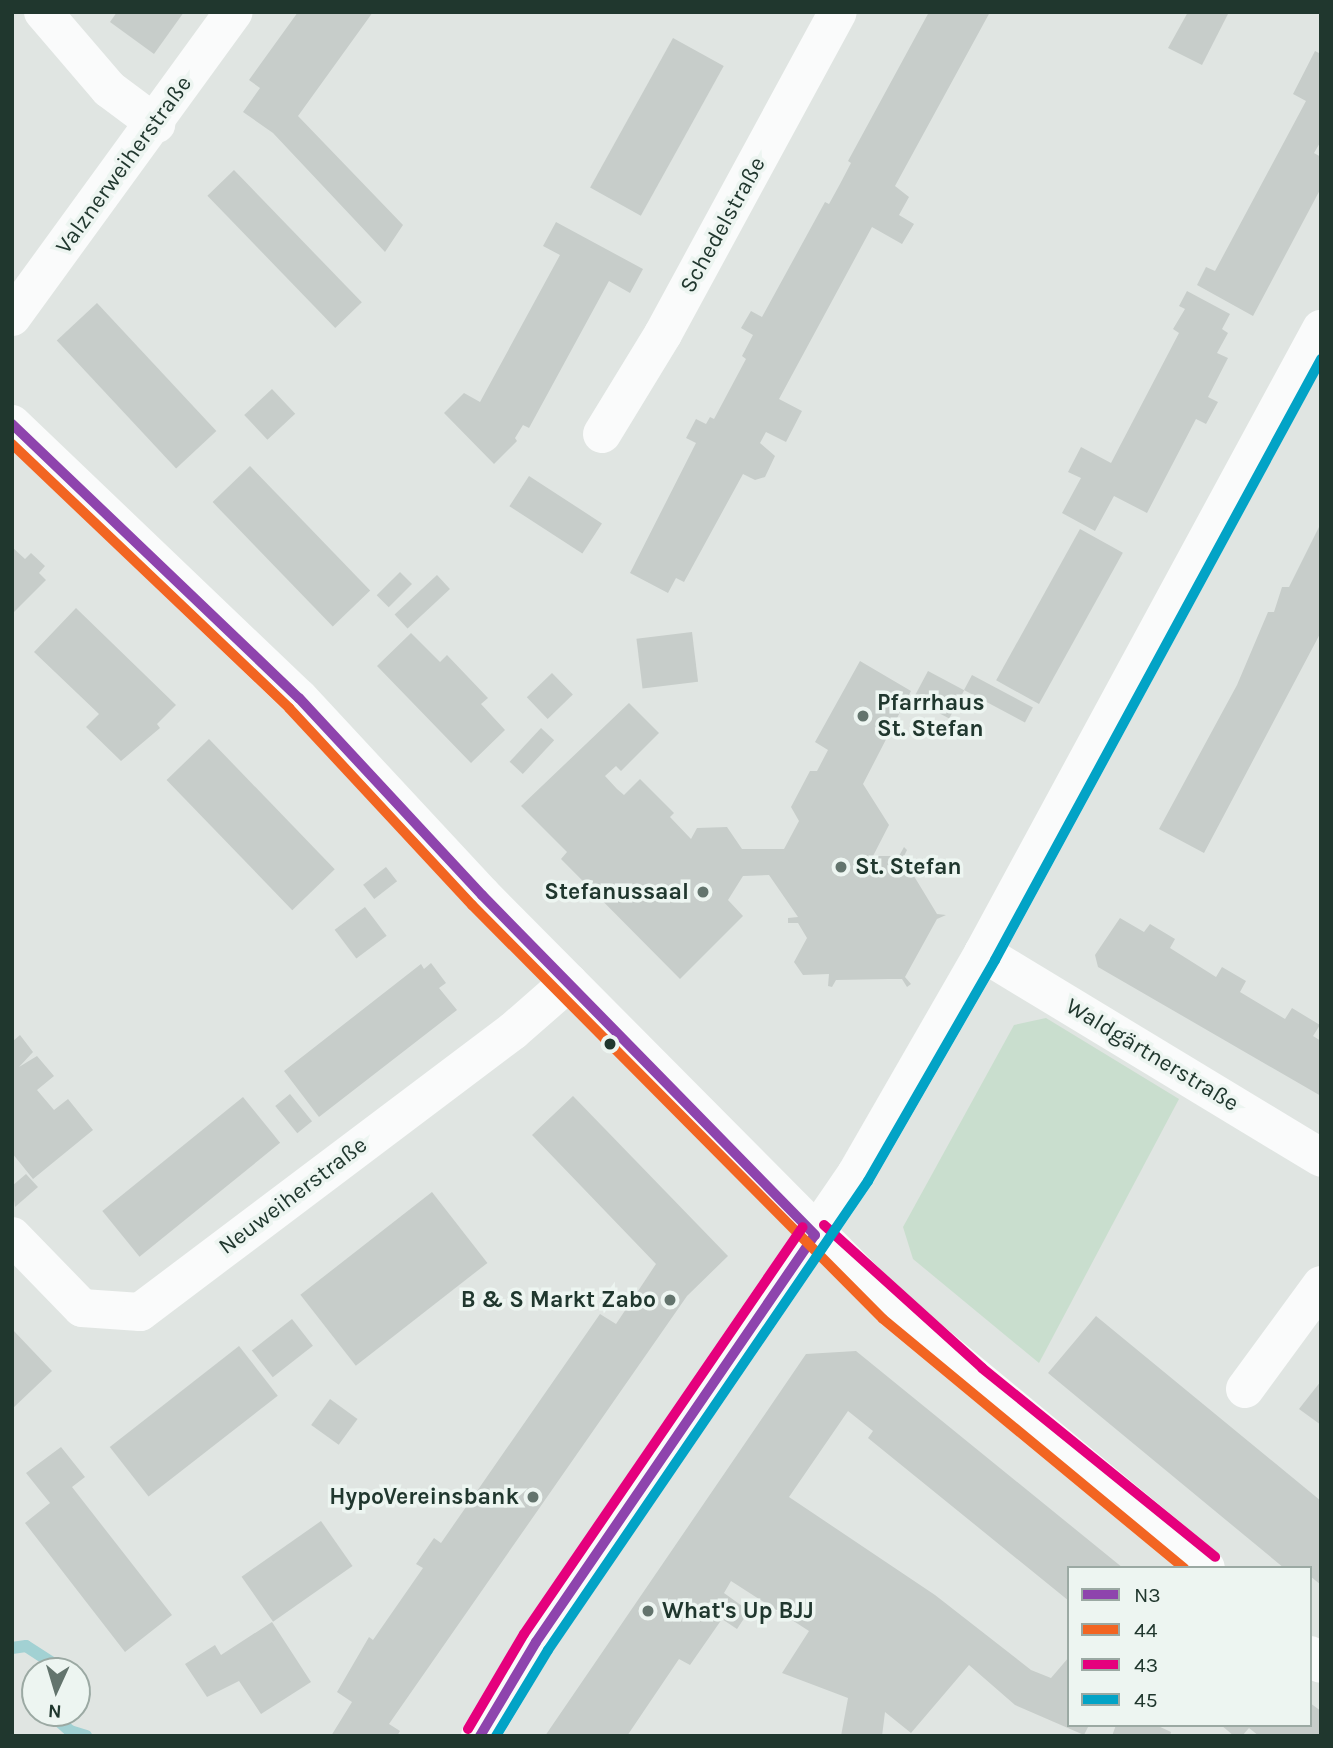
<!DOCTYPE html>
<meta charset="utf-8">
<style>
body{margin:0}
#map{position:relative;width:1333px;height:1748px;overflow:hidden;background:#e0e5e2;font-family:Karla,sans-serif}
div>[style]{position:absolute}
.green>*{inset:0;background:#c9dece}
.stream>*{height:12px;margin:-6px;padding:0 6px;transform-origin:6px;border-radius:6px;background:#a2d1d3}
.building>*{inset:0;background:#c7cdca;transform-origin:0 0}
.minor>*{height:38px;margin:-19px;padding:0 19px;transform-origin:19px;border-radius:19px;background:#fafbfb}
.bus-1>*{height:10px;margin:-5px;padding:0 5px;transform-origin:5px;border-radius:5px;background:#8e44ad}
.bus-2>*{height:10px;margin:-5px;padding:0 5px;transform-origin:5px;border-radius:5px;background:#f26522}
.bus-3>*{height:10px;margin:-5px;padding:0 5px;transform-origin:5px;border-radius:5px;background:#e5007d}
.bus-4>*{height:10px;margin:-5px;padding:0 5px;transform-origin:5px;border-radius:5px;background:#02a3c6}
.dots>*{width:19px;height:19px;translate:-50% -50%;box-sizing:border-box;border:4px solid #edf5f1;border-radius:50%}
span{translate:-50% -50%;white-space:nowrap;text-align:center;line-height:1.15;-webkit-text-stroke:7px #edf5f1;paint-order:stroke}
.street-label{font-size:23px;color:#20372e}
.poi-label{font-size:23px;color:#20372e;font-weight:700}
.left{translate:0 -50%;text-align:left}
.right{translate:-100% -50%;text-align:right}
.frame{position:absolute;inset:0;border:14px solid #20372e;pointer-events:none}
.legend{position:absolute;left:1067px;top:1566px;width:245px;height:161px;box-sizing:border-box;background:#edf5f1;border:2px solid #9ba9a3;margin:0;padding:9px 12px;list-style:none;font-size:21px;color:#20372e}
.legend li{display:flex;align-items:center;gap:14px;height:35px}
.legend b{width:35px;border:2px solid #9ba9a3}
.north{position:absolute;left:21px;top:1657px;width:70px;height:70px;box-sizing:border-box;background:#edf5f1;border:2px solid #9ba9a3;border-radius:50%;rotate:184deg;font-size:19px;font-weight:700;line-height:28px;text-align:center;color:#20372e}
.north::after{content:'';display:block;margin:auto;width:24px;height:32px;background:#63746d;clip-path:polygon(50% 0,100% 100%,50% 72%,0 100%)}
</style>
<div id="map">
<div class="green">
<i style="clip-path:polygon(1046px 1018px,1179px 1099px,1039px 1363px,913px 1259px,903px 1227px,1014px 1025px)"></i>
</div>
<div class="stream">
<i style="left:12px;top:1648px;width:14px;rotate:-8deg"></i>
<i style="left:26px;top:1646px;width:31px;rotate:33deg"></i>
<i style="left:52px;top:1663px;width:8px;rotate:90deg"></i>
<i style="left:50px;top:1713px;width:27px;rotate:42deg"></i>
<i style="left:70px;top:1731px;width:17px;rotate:17deg"></i>
</div>
<div class="building">
<i style="clip-path:polygon(117px 12px,184px 12px,154px 54px,110px 22px)"></i>
<i style="clip-path:polygon(298px 12px,373px 12px,298px 116px,403px 225px,385px 252px,273px 133px,243px 112px,260px 88px,249px 80px)"></i>
<i style="clip-path:polygon(929px 12px,990px 12px,895px 186px,909px 197px,899px 215px,914px 224px,902px 244px,872px 227px,779px 399px,802px 411px,786px 442px,766px 432px,760px 443px,775px 456px,765px 477px,755px 480px,743px 474px,684px 582px,676px 578px,668px 593px,630px 573px,696px 443px,686px 438px,696px 419px,706px 424px,710px 417px,714px 419px,746px 359px,742px 356px,753px 335px,741px 328px,751px 311px,762px 317px,825px 202px,829px 204px,840px 184px,851px 163px,848px 161px)"></i>
<i style="clip-path:polygon(1188px 12px,1229px 12px,1202px 65px,1168px 48px)"></i>
<i style="left:673px;top:38px;width:58px;height:171px;rotate:29deg"></i>
<i style="clip-path:polygon(1315px 51px,1321px 54px,1321px 141px,1314px 153px,1321px 157px,1321px 188px,1253px 316px,1197px 285px,1206px 267px,1215px 271px,1306px 101px,1293px 94px)"></i>
<i style="left:234px;top:170px;width:184px;height:37px;rotate:46deg"></i>
<i style="clip-path:polygon(556px 222px,643px 269px,630px 293px,609px 281px,529px 428px,523px 425px,515px 438px,517px 441px,494px 464px,444px 413px,464px 393px,480px 402px,560px 255px,543px 246px)"></i>
<i style="clip-path:polygon(1187px 291px,1230px 314px,1222px 329px,1228px 333px,1217px 353px,1228px 358px,1208px 397px,1218px 402px,1206px 424px,1196px 419px,1147px 513px,1114px 496px,1095px 531px,1062px 513px,1081px 478px,1068px 472px,1081px 447px,1111px 463px,1179px 333px,1173px 329px,1185px 309px,1179px 306px)"></i>
<i style="left:97px;top:303px;width:175px;height:55px;rotate:47deg"></i>
<i style="left:272px;top:389px;width:34px;height:38px;rotate:47deg"></i>
<i style="left:250px;top:466px;width:173px;height:52px;rotate:46deg"></i>
<i style="left:529px;top:476px;width:87px;height:36px;rotate:33deg"></i>
<i style="clip-path:polygon(1321px 523px,1321px 632px,1204px 853px,1159px 829px,1237px 685px,1268px 612px,1274px 612px,1282px 587px,1289px 587px)"></i>
<i style="left:1080px;top:529px;width:49px;height:173px;rotate:29deg"></i>
<i style="clip-path:polygon(12px 547px,25px 559px,31px 553px,45px 566px,39px 573px,46px 580px,12px 614px)"></i>
<i style="left:400px;top:572px;width:17px;height:33px;rotate:45deg"></i>
<i style="left:437px;top:575px;width:19px;height:58px;rotate:47deg"></i>
<i style="clip-path:polygon(76px 608px,176px 705px,157px 724px,160px 728px,121px 761px,86px 727px,99px 714px,34px 652px)"></i>
<i style="left:692px;top:632px;width:50px;height:56px;rotate:83deg"></i>
<i style="clip-path:polygon(411px 633px,440px 662px,447px 655px,488px 698px,481px 704px,505px 730px,471px 763px,377px 666px)"></i>
<i style="clip-path:polygon(860px 661px,911px 691px,863px 784px,889px 825px,873px 856px,899px 856px,904px 847px,907px 850px,903px 858px,937px 914px,946px 915px,937px 919px,905px 977px,911px 984px,907px 987px,902px 979px,889px 979px,836px 980px,832px 987px,828px 986px,829px 974px,803px 975px,794px 962px,807px 938px,798px 923px,788px 923px,788px 918px,798px 917px,769px 875px,743px 876px,728px 900px,743px 916px,680px 979px,561px 859px,567px 852px,521px 806px,629px 703px,659px 733px,621px 771px,616px 766px,605px 776px,617px 789px,624px 795px,640px 779px,674px 813px,670px 817px,691px 839px,697px 828px,727px 827px,742px 849px,784px 849px,799px 821px,791px 807px,810px 771px,817px 771px,828px 750px,815px 742px)"></i>
<i style="left:928px;top:671px;width:41px;height:32px;rotate:28deg"></i>
<i style="left:552px;top:673px;width:30px;height:35px;rotate:46deg"></i>
<i style="left:972px;top:675px;width:69px;height:17px;rotate:28deg"></i>
<i style="left:541px;top:728px;width:18px;height:46px;rotate:43deg"></i>
<i style="left:209px;top:739px;width:181px;height:59px;rotate:46deg"></i>
<i style="left:386px;top:867px;width:18px;height:29px;rotate:52deg"></i>
<i style="left:365px;top:907px;width:36px;height:38px;rotate:53deg"></i>
<i style="clip-path:polygon(1120px 918px,1144px 932px,1150px 924px,1175px 939px,1170px 948px,1216px 977px,1222px 967px,1246px 981px,1240px 992px,1285px 1019px,1292px 1008px,1320px 1025px,1313px 1036px,1321px 1041px,1321px 1096px,1098px 967px,1095px 955px)"></i>
<i style="clip-path:polygon(431px 963px,446px 983px,439px 988px,457px 1010px,319px 1117px,284px 1071px,421px 964px,424px 969px)"></i>
<i style="clip-path:polygon(20px 1035px,33px 1052px,19px 1067px,37px 1056px,54px 1076px,37px 1090px,54px 1110px,68px 1099px,93px 1130px,33px 1179px,12px 1153px,12px 1042px)"></i>
<i style="left:290px;top:1094px;width:35px;height:19px;rotate:51deg"></i>
<i style="clip-path:polygon(573px 1096px,728px 1256px,687px 1296px,389px 1724px,400px 1731px,397px 1736px,331px 1736px,352px 1702px,337px 1692px,369px 1637px,373px 1640px,423px 1568px,416px 1564px,434px 1538px,441px 1543px,600px 1314px,616px 1324px,656px 1264px,532px 1135px)"></i>
<i style="left:243px;top:1097px;width:59px;height:181px;rotate:51deg"></i>
<i style="clip-path:polygon(26px 1174px,38px 1187px,15px 1207px,12px 1186px)"></i>
<i style="left:432px;top:1192px;width:90px;height:167px;rotate:52deg"></i>
<i style="clip-path:polygon(1096px 1316px,1321px 1501px,1321px 1585px,1310px 1576px,1310px 1568px,1284px 1568px,1048px 1373px)"></i>
<i style="left:292px;top:1319px;width:34px;height:51px;rotate:52deg"></i>
<i style="clip-path:polygon(12px 1329px,52px 1371px,12px 1409px)"></i>
<i style="left:239px;top:1346px;width:63px;height:164px;rotate:52deg"></i>
<i style="clip-path:polygon(856px 1351px,1123px 1568px,1069px 1568px,1069px 1601px,868px 1438px,873px 1431px,848px 1411px,789px 1497px,935px 1595px,1031px 1670px,1051px 1678px,1069px 1657px,1069px 1725px,1089px 1725px,1084px 1735px,1015px 1705px,969px 1665px,911px 1733px,885px 1712px,882px 1736px,841px 1736px,848px 1698px,782px 1673px,809px 1631px,731px 1581px,724px 1593px,749px 1611px,737px 1629px,722px 1619px,690px 1665px,679px 1659px,627px 1736px,545px 1736px,806px 1354px)"></i>
<i style="clip-path:polygon(1321px 1381px,1321px 1425px,1299px 1409px)"></i>
<i style="left:330px;top:1399px;width:34px;height:32px;rotate:36deg"></i>
<i style="clip-path:polygon(61px 1447px,85px 1477px,72px 1487px,172px 1615px,125px 1652px,25px 1523px,50px 1503px,26px 1473px)"></i>
<i style="left:321px;top:1521px;width:55px;height:97px;rotate:55deg"></i>
<i style="clip-path:polygon(272px 1622px,311px 1682px,261px 1714px,239px 1681px,207px 1697px,185px 1664px,215px 1645px,221px 1655px)"></i>
<i style="clip-path:polygon(1310px 1703px,1321px 1711px,1321px 1736px,1259px 1736px,1249px 1728px,1242px 1736px,1234px 1736px,1221px 1725px,1310px 1725px)"></i>
<i style="clip-path:polygon(1116px 1725px,1156px 1725px,1171px 1732px,1170px 1736px,1112px 1736px)"></i>
</div>
<div class="minor">
<i style="left:43px;top:12px;width:101px;rotate:49.4deg"></i>
<i style="left:109px;top:89px;width:59px;rotate:36.7deg"></i>
<i style="left:12px;top:317px;width:377px;rotate:-54deg"></i>
<i style="left:12px;top:424px;width:397px;rotate:43.7deg"></i>
<i style="left:299px;top:698px;width:269px;rotate:47.1deg"></i>
<i style="left:482px;top:895px;width:583px;rotate:45.21deg"></i>
<i style="left:893px;top:1309px;width:406px;rotate:39.6deg"></i>
<i style="left:602px;top:434px;width:117px;rotate:-58.6deg"></i>
<i style="left:663px;top:334px;width:366px;rotate:-61.5deg"></i>
<i style="left:983px;top:953px;width:395px;rotate:31.2deg"></i>
<i style="left:12px;top:1236px;width:100px;rotate:45.8deg"></i>
<i style="left:82px;top:1308px;width:58px;rotate:3.9deg"></i>
<i style="left:140px;top:1312px;width:467px;rotate:-37deg"></i>
<i style="left:513px;top:1031px;width:74px;rotate:-41.2deg"></i>
<i style="left:1245px;top:1389px;width:129px;rotate:-53.8deg"></i>
<i style="left:1310px;top:1655px;width:14px;rotate:39deg"></i>
<i style="left:480px;top:1736px;width:109px;rotate:-59.2deg"></i>
<i style="left:536px;top:1642px;width:567px;rotate:-55.64deg"></i>
<i style="left:856px;top:1174px;width:255px;rotate:-60.1deg"></i>
<i style="left:983px;top:953px;width:710px;rotate:-61.56deg"></i>
</div>
<div class="bus-1">
<i style="left:12px;top:424px;width:397px;rotate:43.7deg"></i>
<i style="left:299px;top:698px;width:269px;rotate:47.1deg"></i>
<i style="left:482px;top:895px;width:476px;rotate:45.6deg"></i>
<i style="left:480px;top:1736px;width:109px;rotate:-59.2deg"></i>
<i style="left:536px;top:1642px;width:493px;rotate:-55.6deg"></i>
</div>
<div class="bus-2">
<i style="left:12px;top:444px;width:383px;rotate:43.6deg"></i>
<i style="left:289px;top:708px;width:269px;rotate:47.1deg"></i>
<i style="left:472px;top:905px;width:583px;rotate:45.21deg"></i>
<i style="left:883px;top:1319px;width:391px;rotate:39.6deg"></i>
</div>
<div class="bus-3">
<i style="left:824px;top:1225px;width:213px;rotate:42.1deg"></i>
<i style="left:982px;top:1368px;width:300px;rotate:39deg"></i>
<i style="left:468px;top:1729px;width:110px;rotate:-59.5deg"></i>
<i style="left:524px;top:1634px;width:493px;rotate:-55.6deg"></i>
</div>
<div class="bus-4">
<i style="left:496px;top:1736px;width:100px;rotate:-58.8deg"></i>
<i style="left:548px;top:1650px;width:568px;rotate:-55.69deg"></i>
<i style="left:868px;top:1181px;width:255px;rotate:-60.1deg"></i>
<i style="left:995px;top:960px;width:684px;rotate:-61.52deg"></i>
</div>
<div class="dots">
<i style="left:863px;top:716px;background:#63746d"></i>
<i style="left:841px;top:867px;background:#63746d"></i>
<i style="left:703px;top:892px;background:#63746d"></i>
<i style="left:610px;top:1044px;background:#20372e"></i>
<i style="left:670px;top:1300px;background:#63746d"></i>
<i style="left:533px;top:1497px;background:#63746d"></i>
<i style="left:648px;top:1611px;background:#63746d"></i>
</div>
<div class="street-label">
<span style="left:124px;top:165px;rotate:-54deg">Valznerweiherstraße</span>
<span style="left:723px;top:225px;rotate:-61deg">Schedelstraße</span>
<span style="left:1152px;top:1055px;rotate:31deg">Waldgärtnerstraße</span>
<span style="left:293px;top:1196px;rotate:-37deg">Neuweiherstraße</span>
</div>
<div class="poi-label">
<span class="left" style="left:877px;top:716px">Pfarrhaus<br>St. Stefan</span>
<span class="left" style="left:855px;top:867px">St. Stefan</span>
<span class="right" style="left:689px;top:892px">Stefanussaal</span>
<span class="right" style="left:656px;top:1300px">B &amp; S Markt Zabo</span>
<span class="right" style="left:519px;top:1497px">HypoVereinsbank</span>
<span class="left" style="left:662px;top:1611px">What's Up BJJ</span>
</div>
<div class="frame"></div>
<ul class="legend">
<li><b style="height:9px;background:#8e44ad"></b>N3</li>
<li><b style="height:9px;background:#f26522"></b>44</li>
<li><b style="height:9px;background:#e5007d"></b>43</li>
<li><b style="height:9px;background:#02a3c6"></b>45</li>
</ul>
<div class="north">N</div>
</div>
